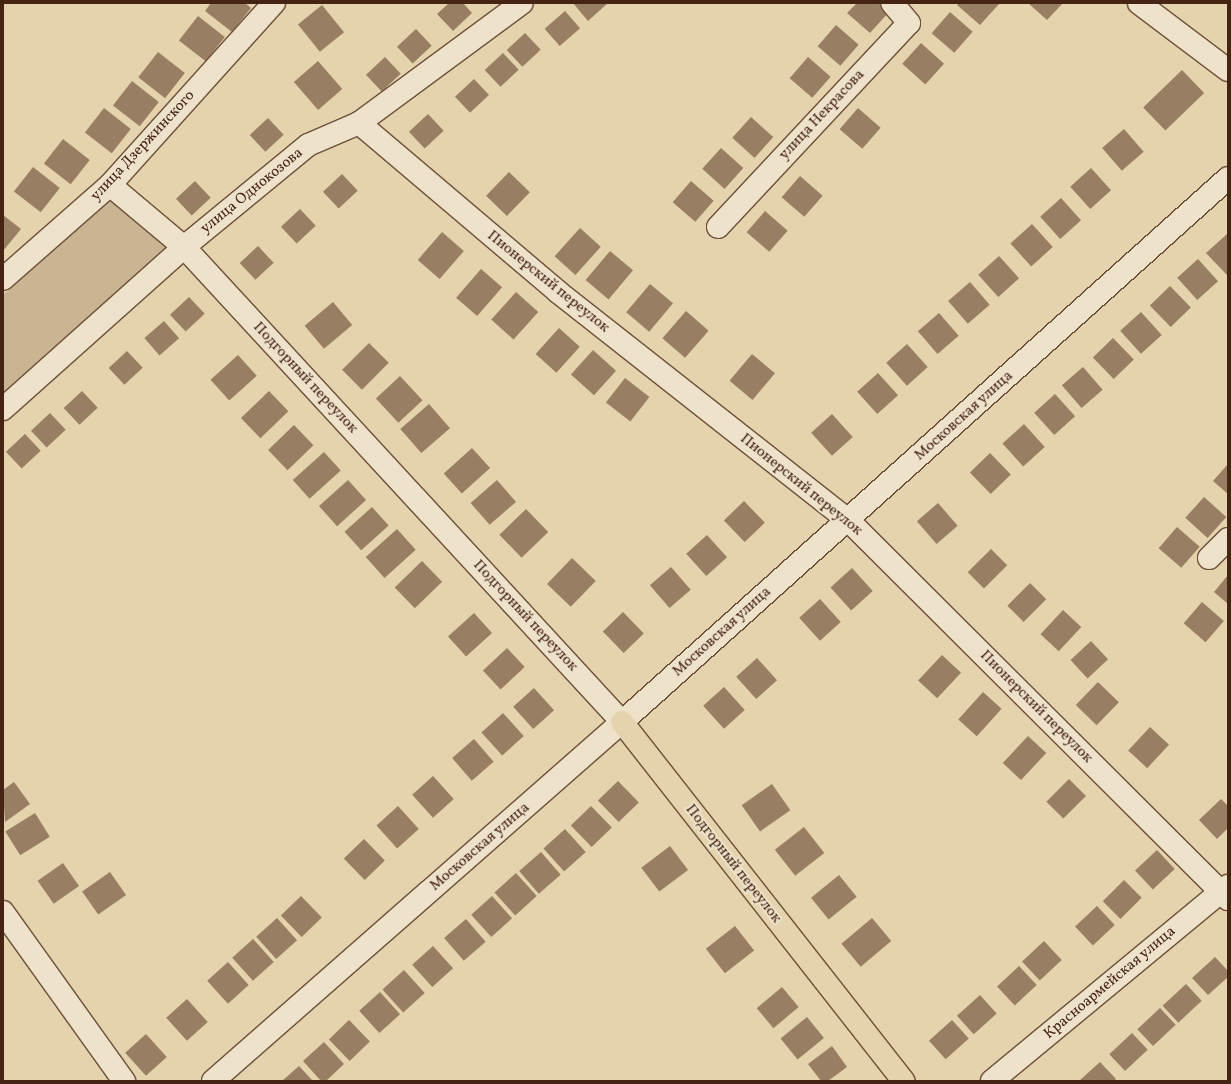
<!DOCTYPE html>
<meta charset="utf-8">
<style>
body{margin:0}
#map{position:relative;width:1231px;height:1084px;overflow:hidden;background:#e5d3ad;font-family:Vollkorn,serif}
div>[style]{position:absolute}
.green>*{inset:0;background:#cab593}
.building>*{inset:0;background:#987f63;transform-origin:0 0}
.roads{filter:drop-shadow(1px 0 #6d503a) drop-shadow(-1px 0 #6d503a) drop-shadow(0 1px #6d503a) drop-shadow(0 -1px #6d503a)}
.minor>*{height:22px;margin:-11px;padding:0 11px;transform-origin:11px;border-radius:11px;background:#eee2ca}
.major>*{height:22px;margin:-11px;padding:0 11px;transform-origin:11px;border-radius:11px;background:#e5d3ad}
span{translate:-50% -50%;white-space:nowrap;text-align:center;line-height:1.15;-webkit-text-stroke:4px #eee2ca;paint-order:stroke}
.street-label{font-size:15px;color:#452413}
.frame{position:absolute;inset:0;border:4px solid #452413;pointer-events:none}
</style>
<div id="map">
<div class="green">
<i style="clip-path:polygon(112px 197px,171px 248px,3px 397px,3px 295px)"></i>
</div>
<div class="building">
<i style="clip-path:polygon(211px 3px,245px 3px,251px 8px,232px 32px,205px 11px)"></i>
<i style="clip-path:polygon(449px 3px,463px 3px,472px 13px,453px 31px,437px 14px)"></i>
<i style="clip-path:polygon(573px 3px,608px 3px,588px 21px)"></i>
<i style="clip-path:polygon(857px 3px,878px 3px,889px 12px,870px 33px,847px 13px)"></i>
<i style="clip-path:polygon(959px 3px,997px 3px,999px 4px,980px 25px,957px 5px)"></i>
<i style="clip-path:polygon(1028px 3px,1063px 3px,1047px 20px)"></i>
<i style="left:322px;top:5px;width:35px;height:31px;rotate:51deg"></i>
<i style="left:565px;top:11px;width:23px;height:27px;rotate:49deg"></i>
<i style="left:950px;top:12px;width:30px;height:28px;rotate:41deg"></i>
<i style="left:198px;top:16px;width:34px;height:31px;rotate:38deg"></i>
<i style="left:836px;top:25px;width:30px;height:28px;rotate:41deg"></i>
<i style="left:416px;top:29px;width:23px;height:26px;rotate:47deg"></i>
<i style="left:525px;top:33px;width:23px;height:25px;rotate:47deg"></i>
<i style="left:921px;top:43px;width:31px;height:28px;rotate:42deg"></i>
<i style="left:158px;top:52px;width:34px;height:32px;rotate:38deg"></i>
<i style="left:503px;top:53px;width:23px;height:25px;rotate:47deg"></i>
<i style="left:385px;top:57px;width:23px;height:26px;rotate:47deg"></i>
<i style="left:808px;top:57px;width:30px;height:28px;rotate:41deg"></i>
<i style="left:318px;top:61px;width:37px;height:32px;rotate:49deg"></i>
<i style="left:1182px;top:70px;width:32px;height:54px;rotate:46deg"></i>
<i style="left:474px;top:79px;width:22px;height:26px;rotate:47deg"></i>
<i style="left:132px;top:81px;width:34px;height:31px;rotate:38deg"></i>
<i style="left:104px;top:108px;width:34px;height:31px;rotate:38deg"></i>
<i style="left:858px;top:108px;width:30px;height:28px;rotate:41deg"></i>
<i style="left:428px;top:114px;width:23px;height:26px;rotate:47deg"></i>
<i style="left:751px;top:117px;width:30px;height:28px;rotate:42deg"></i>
<i style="left:268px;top:118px;width:23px;height:25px;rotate:47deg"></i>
<i style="left:1124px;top:129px;width:30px;height:29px;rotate:49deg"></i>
<i style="left:63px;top:139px;width:34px;height:31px;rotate:38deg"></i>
<i style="left:721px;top:148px;width:30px;height:28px;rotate:42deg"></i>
<i style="left:33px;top:167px;width:34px;height:31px;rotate:38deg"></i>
<i style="left:1091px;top:168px;width:30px;height:28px;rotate:48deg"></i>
<i style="left:509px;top:172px;width:29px;height:33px;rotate:44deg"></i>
<i style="left:342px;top:174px;width:23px;height:26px;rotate:47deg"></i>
<i style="left:800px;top:176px;width:30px;height:28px;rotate:41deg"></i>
<i style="left:195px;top:181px;width:23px;height:26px;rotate:47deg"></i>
<i style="left:691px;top:181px;width:30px;height:28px;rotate:41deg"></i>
<i style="left:1061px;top:198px;width:30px;height:28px;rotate:48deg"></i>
<i style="left:300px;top:209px;width:23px;height:26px;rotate:47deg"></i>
<i style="left:765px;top:211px;width:30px;height:28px;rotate:41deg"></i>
<i style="clip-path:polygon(3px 215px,21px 229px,3px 251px)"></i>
<i style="left:1032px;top:224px;width:31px;height:29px;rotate:48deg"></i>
<i style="left:580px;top:228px;width:28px;height:38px;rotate:42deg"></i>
<i style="left:442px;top:232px;width:29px;height:37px;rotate:41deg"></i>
<i style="clip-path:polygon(1227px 234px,1228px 274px,1227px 275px,1206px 253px)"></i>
<i style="left:258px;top:246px;width:23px;height:25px;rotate:47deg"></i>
<i style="left:610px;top:251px;width:30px;height:38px;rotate:40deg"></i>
<i style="left:999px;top:256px;width:30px;height:28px;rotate:48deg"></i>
<i style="left:1198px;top:259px;width:30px;height:28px;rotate:48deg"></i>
<i style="left:481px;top:269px;width:28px;height:38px;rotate:41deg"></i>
<i style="left:970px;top:282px;width:30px;height:29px;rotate:49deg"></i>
<i style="left:650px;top:284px;width:30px;height:37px;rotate:40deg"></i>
<i style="left:1170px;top:286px;width:30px;height:28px;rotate:46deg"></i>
<i style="left:516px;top:292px;width:30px;height:37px;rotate:42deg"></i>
<i style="left:189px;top:297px;width:23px;height:26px;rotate:47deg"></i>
<i style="left:333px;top:302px;width:30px;height:37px;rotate:50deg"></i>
<i style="left:686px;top:311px;width:30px;height:36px;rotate:41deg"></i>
<i style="left:1141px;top:312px;width:31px;height:28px;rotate:48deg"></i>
<i style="left:939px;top:313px;width:30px;height:28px;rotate:49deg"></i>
<i style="left:164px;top:321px;width:23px;height:26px;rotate:49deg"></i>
<i style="left:559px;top:328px;width:28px;height:35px;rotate:42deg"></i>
<i style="left:1113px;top:338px;width:30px;height:28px;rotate:46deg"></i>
<i style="left:369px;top:343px;width:28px;height:38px;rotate:45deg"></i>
<i style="left:907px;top:344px;width:31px;height:28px;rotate:48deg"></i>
<i style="left:593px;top:350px;width:31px;height:33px;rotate:42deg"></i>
<i style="left:127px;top:351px;width:23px;height:25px;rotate:47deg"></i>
<i style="left:752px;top:354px;width:30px;height:35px;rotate:40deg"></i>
<i style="left:238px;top:355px;width:28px;height:37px;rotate:48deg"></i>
<i style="left:1083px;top:367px;width:30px;height:28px;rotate:49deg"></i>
<i style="left:878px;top:373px;width:30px;height:28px;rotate:48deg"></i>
<i style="left:400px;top:376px;width:33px;height:33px;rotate:47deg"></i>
<i style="left:625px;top:378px;width:31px;height:31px;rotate:38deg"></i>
<i style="left:82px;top:391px;width:23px;height:25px;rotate:47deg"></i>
<i style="left:269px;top:391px;width:28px;height:39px;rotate:46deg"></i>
<i style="left:1055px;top:394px;width:30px;height:28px;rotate:48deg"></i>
<i style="left:429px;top:404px;width:32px;height:38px;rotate:49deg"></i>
<i style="left:50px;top:413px;width:23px;height:26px;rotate:47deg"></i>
<i style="left:832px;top:414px;width:31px;height:28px;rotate:48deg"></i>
<i style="left:1024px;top:424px;width:31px;height:29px;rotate:48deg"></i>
<i style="left:294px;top:425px;width:28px;height:36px;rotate:46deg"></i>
<i style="left:25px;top:434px;width:23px;height:26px;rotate:47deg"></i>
<i style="left:472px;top:448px;width:27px;height:38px;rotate:48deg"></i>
<i style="left:324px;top:452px;width:25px;height:42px;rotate:48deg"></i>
<i style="left:990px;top:453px;width:30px;height:28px;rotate:46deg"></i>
<i style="clip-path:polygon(1228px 464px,1228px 494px,1213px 481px)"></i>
<i style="left:348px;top:480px;width:27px;height:39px;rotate:48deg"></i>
<i style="left:497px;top:480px;width:29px;height:35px;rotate:49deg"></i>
<i style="left:1204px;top:497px;width:30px;height:28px;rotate:42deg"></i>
<i style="left:744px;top:501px;width:30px;height:28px;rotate:46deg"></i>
<i style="left:938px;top:503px;width:30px;height:28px;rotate:49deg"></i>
<i style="left:372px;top:507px;width:25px;height:37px;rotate:48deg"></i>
<i style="left:526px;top:509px;width:32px;height:37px;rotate:46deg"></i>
<i style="left:1177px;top:527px;width:30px;height:28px;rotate:41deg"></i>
<i style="left:397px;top:529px;width:28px;height:42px;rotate:48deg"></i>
<i style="left:707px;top:535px;width:30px;height:28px;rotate:48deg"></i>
<i style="left:991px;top:549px;width:23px;height:33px;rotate:45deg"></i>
<i style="left:572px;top:558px;width:33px;height:36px;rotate:44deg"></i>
<i style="left:422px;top:561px;width:29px;height:38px;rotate:46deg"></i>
<i style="left:671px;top:567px;width:30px;height:28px;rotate:49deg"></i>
<i style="left:852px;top:568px;width:31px;height:29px;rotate:48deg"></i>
<i style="clip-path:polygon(1228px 575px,1228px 604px,1214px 592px)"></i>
<i style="left:1030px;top:583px;width:23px;height:32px;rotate:45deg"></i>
<i style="left:820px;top:599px;width:31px;height:28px;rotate:48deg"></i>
<i style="left:1202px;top:602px;width:29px;height:28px;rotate:41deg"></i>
<i style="left:1063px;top:610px;width:25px;height:33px;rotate:43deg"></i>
<i style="left:623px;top:612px;width:30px;height:28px;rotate:46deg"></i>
<i style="left:474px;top:613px;width:27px;height:35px;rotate:48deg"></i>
<i style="left:1091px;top:641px;width:25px;height:28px;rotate:47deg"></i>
<i style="left:507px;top:648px;width:26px;height:33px;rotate:47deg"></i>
<i style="left:942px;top:655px;width:26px;height:35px;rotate:43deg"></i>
<i style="left:757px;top:658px;width:30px;height:28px;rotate:48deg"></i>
<i style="left:1098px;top:682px;width:29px;height:32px;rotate:44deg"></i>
<i style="left:724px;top:687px;width:31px;height:28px;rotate:48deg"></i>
<i style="left:534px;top:688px;width:30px;height:28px;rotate:48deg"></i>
<i style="left:983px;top:692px;width:25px;height:37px;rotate:42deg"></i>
<i style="left:503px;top:713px;width:31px;height:29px;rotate:48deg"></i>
<i style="left:1150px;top:727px;width:26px;height:32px;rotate:43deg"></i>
<i style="left:1028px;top:736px;width:25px;height:37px;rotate:43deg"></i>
<i style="left:474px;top:739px;width:30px;height:29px;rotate:49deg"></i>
<i style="left:433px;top:776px;width:31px;height:28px;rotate:48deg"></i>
<i style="left:1069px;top:779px;width:24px;height:32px;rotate:45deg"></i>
<i style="left:618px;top:781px;width:30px;height:28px;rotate:46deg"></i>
<i style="clip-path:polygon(14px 782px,30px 804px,5px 822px,3px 790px)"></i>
<i style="left:772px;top:784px;width:32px;height:37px;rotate:55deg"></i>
<i style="clip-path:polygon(1221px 799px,1228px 806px,1228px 828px,1217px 839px,1199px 820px)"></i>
<i style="left:398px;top:806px;width:31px;height:29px;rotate:48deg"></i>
<i style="left:591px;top:806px;width:30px;height:28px;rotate:46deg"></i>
<i style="left:35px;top:813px;width:28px;height:35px;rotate:58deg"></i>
<i style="left:804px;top:827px;width:33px;height:37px;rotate:52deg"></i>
<i style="left:565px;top:829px;width:31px;height:29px;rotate:48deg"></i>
<i style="left:364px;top:839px;width:30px;height:28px;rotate:46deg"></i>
<i style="left:670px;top:846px;width:30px;height:36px;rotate:53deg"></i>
<i style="left:1157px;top:850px;width:26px;height:30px;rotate:47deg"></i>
<i style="left:541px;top:852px;width:30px;height:29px;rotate:49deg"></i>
<i style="left:63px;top:863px;width:28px;height:31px;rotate:55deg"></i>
<i style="left:110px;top:872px;width:28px;height:34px;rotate:55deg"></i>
<i style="left:516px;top:873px;width:31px;height:29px;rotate:48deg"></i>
<i style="left:839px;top:875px;width:28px;height:36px;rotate:51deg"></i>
<i style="left:1124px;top:880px;width:25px;height:30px;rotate:45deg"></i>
<i style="left:301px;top:896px;width:30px;height:28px;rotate:46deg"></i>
<i style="left:492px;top:896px;width:30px;height:28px;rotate:48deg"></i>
<i style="left:1097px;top:906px;width:26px;height:30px;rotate:47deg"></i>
<i style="left:277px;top:918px;width:30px;height:28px;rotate:48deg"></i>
<i style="left:872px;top:918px;width:30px;height:40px;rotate:50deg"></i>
<i style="left:466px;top:919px;width:30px;height:29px;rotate:49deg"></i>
<i style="left:735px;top:926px;width:31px;height:37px;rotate:52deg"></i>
<i style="left:253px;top:939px;width:31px;height:28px;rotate:48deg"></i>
<i style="left:1044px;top:941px;width:26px;height:30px;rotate:47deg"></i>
<i style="left:433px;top:946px;width:30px;height:28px;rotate:48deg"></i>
<i style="clip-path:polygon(1215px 957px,1228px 971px,1228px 977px,1208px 995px,1192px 978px)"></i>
<i style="left:228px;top:962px;width:31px;height:28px;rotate:48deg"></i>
<i style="left:1019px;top:966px;width:26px;height:30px;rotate:47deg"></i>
<i style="left:404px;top:970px;width:31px;height:29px;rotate:48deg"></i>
<i style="left:1186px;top:984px;width:23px;height:32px;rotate:47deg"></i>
<i style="left:782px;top:987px;width:26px;height:33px;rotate:50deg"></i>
<i style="left:380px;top:992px;width:30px;height:28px;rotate:48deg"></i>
<i style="left:980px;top:995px;width:25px;height:31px;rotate:48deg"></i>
<i style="left:187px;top:999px;width:31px;height:28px;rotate:48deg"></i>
<i style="left:1160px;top:1008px;width:23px;height:31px;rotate:47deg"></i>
<i style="left:807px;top:1017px;width:27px;height:34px;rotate:51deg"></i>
<i style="left:349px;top:1020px;width:30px;height:28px;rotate:46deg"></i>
<i style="left:952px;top:1020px;width:25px;height:31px;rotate:48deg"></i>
<i style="left:1132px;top:1033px;width:23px;height:31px;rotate:47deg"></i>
<i style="left:146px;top:1034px;width:31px;height:28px;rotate:48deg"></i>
<i style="clip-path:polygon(324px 1042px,344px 1064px,326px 1081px,321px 1081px,303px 1061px)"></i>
<i style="clip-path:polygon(832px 1046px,847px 1067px,828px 1081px,821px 1081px,808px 1064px)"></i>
<i style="clip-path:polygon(1100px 1062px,1116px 1079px,1114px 1081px,1079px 1081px)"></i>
<i style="clip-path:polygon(299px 1066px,313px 1081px,282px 1081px)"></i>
</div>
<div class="roads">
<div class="minor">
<i style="left:1139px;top:3px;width:111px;rotate:37deg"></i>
<i style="left:359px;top:123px;width:261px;rotate:40.3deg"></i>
<i style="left:558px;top:292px;width:369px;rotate:38.2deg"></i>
<i style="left:848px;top:520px;width:537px;rotate:44.92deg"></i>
<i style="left:110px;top:185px;width:97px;rotate:40deg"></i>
<i style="left:184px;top:247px;width:646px;rotate:47.32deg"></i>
<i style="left:718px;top:227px;width:279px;rotate:-46.9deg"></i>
<i style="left:909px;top:23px;width:26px;rotate:-130deg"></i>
<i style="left:3px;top:279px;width:142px;rotate:-41.3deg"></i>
<i style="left:110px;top:185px;width:245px;rotate:-48deg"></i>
<i style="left:3px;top:409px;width:243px;rotate:-41.8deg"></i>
<i style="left:184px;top:247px;width:161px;rotate:-39.4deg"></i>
<i style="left:308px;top:145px;width:56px;rotate:-23.3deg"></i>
<i style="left:359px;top:123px;width:202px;rotate:-36.4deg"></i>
<i style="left:1209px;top:558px;width:27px;rotate:-45deg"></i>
<i style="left:3px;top:912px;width:208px;rotate:54.4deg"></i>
<i style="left:213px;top:1081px;width:544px;rotate:-41.28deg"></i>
<i style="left:622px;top:722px;width:814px;rotate:-41.91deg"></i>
<i style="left:992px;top:1081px;width:306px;rotate:-39.6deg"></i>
</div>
<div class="major">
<i style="left:622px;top:722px;width:456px;rotate:51.9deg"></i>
</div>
</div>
<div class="street-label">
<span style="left:822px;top:115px;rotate:-47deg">улица Некрасова</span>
<span style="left:143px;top:146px;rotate:-47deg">улица Дзержинского</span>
<span style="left:252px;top:191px;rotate:-39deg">улица Однокозова</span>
<span style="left:548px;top:282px;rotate:39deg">Пионерский переулок</span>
<span style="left:305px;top:378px;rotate:47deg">Подгорный переулок</span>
<span style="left:964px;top:416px;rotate:-42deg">Московская улица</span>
<span style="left:801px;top:485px;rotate:39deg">Пионерский переулок</span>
<span style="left:525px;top:616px;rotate:47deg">Подгорный переулок</span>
<span style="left:722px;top:632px;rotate:-42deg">Московская улица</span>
<span style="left:1036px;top:707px;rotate:45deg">Пионерский переулок</span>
<span style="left:480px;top:847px;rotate:-41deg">Московская улица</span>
<span style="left:733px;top:864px;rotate:52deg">Подгорный переулок</span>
<span style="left:1110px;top:983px;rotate:-40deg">Красноармейская улица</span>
</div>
<div class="frame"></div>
</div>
